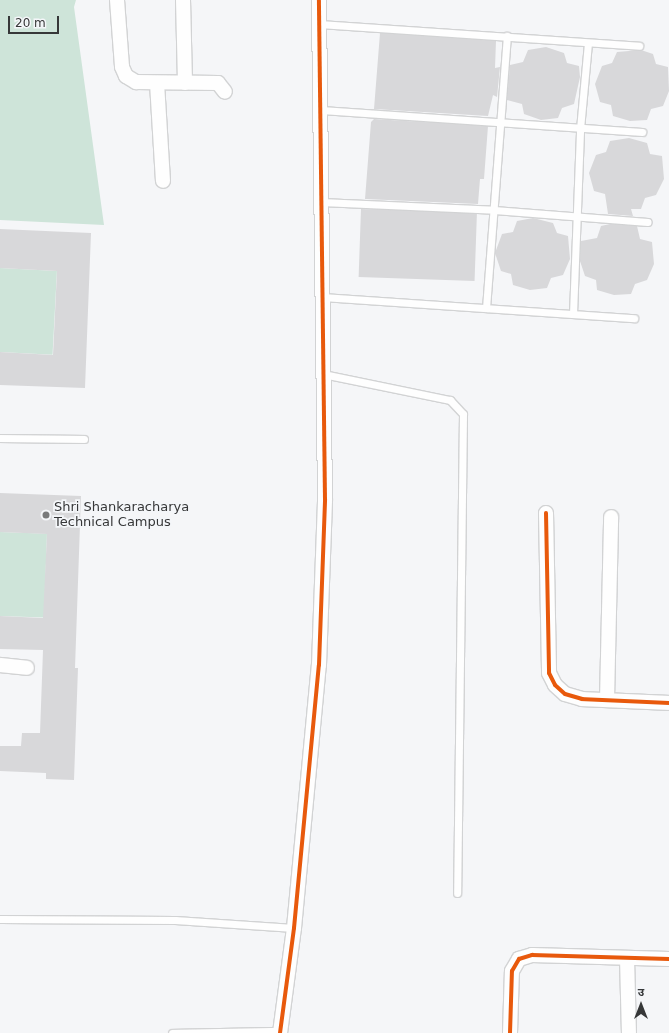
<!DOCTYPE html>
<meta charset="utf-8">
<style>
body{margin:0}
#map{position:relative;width:669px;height:1033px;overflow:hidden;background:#f5f6f8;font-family:"DejaVu Sans","Noto Sans Devanagari",sans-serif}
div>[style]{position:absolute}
.green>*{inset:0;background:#cee4d9;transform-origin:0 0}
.building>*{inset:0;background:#d8d8da;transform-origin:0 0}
.roads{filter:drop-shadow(1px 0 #d2d3d4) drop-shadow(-1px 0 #d2d3d4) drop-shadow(0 1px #d2d3d4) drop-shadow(0 -1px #d2d3d4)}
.service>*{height:7px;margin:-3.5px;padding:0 3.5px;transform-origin:3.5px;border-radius:3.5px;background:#fefefe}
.minor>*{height:14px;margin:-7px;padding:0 7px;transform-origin:7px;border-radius:7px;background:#fefefe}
.cycleway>*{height:4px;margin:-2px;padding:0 2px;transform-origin:2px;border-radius:2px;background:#e8590c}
.dots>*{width:11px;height:11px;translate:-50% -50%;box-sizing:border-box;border:2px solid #f4f6f9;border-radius:50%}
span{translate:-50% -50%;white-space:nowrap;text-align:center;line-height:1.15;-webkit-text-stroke:3.5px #f4f6f9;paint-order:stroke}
.poi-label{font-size:13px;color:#363738}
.left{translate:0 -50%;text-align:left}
.north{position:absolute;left:621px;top:985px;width:40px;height:40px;-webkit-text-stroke:3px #f4f6f9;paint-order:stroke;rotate:0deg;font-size:11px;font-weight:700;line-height:16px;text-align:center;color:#363738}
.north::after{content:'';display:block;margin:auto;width:14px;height:18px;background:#363738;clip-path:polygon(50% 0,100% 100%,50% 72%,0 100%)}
.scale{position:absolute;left:8px;top:16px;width:51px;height:18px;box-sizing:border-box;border:2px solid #363738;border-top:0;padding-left:5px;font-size:12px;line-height:14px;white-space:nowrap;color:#363738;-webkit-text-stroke:3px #f4f6f9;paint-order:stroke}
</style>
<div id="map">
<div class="green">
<i style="clip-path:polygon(0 0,76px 0,74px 7px,104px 225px,0 220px)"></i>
<i style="left:0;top:268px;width:57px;height:84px;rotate:3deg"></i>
<i style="left:0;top:532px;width:47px;height:84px;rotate:2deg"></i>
</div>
<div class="building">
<i style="clip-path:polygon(380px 33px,496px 41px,495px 68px,500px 67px,497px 97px,493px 95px,488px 116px,374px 109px)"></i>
<i style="clip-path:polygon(546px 47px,564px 53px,567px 63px,579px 66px,580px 77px,574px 104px,562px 108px,558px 118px,541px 120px,524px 114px,522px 104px,507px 100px,510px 65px,523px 62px,528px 50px)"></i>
<i style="clip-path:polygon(641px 50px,653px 54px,656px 64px,668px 67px,669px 91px,663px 106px,651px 109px,647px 120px,630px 121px,613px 116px,611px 105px,600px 102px,595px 84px,602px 66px,612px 63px,617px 52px)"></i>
<i style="clip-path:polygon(374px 119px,488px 126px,484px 179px,480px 179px,478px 204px,365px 199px,371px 122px)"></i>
<i style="clip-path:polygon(629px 138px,647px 143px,650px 154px,662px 156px,664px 179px,656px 195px,645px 198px,641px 209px,631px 209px,633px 216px,608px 214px,605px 194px,594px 191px,589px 173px,596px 155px,606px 152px,610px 141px)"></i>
<i style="left:361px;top:209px;width:116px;height:68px;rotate:2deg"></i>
<i style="clip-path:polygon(533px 218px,553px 223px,557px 233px,568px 236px,570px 259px,563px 275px,551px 278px,547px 288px,530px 290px,513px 285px,511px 274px,501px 271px,495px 253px,502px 234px,513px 232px,517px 221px)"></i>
<i style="clip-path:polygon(610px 224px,637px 226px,640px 239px,652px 242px,654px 264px,647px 280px,635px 284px,631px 294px,614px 295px,597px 290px,596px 280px,585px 276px,580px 261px,581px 241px,597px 238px,601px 226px)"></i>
<i style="clip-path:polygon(0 229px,91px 233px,85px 388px,0 385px,0 352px,53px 355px,57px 271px,0 268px)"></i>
<i style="clip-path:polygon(0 493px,81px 496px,75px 668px,78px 668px,74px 780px,46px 779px,46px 773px,0 771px,0 746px,21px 746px,22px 733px,40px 733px,43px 650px,0 649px,0 616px,43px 618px,47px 534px,0 532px)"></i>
</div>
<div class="roads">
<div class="service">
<i style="left:319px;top:24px;width:321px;rotate:3.9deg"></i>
<i style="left:321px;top:110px;width:322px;rotate:3.9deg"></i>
<i style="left:321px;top:202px;width:173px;rotate:2.6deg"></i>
<i style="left:494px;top:210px;width:154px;rotate:4.5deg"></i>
<i style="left:322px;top:297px;width:313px;rotate:3.9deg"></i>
<i style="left:486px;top:308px;width:273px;rotate:-85.6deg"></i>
<i style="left:573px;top:314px;width:185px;rotate:-87.8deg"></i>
<i style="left:580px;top:129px;width:86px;rotate:-84.7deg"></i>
<i style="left:323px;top:374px;width:130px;rotate:11.6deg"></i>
<i style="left:450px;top:400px;width:19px;rotate:47deg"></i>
<i style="left:463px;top:414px;width:479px;rotate:90.7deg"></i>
<i style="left:0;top:438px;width:84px;rotate:0.7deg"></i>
<i style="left:0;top:919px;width:175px;rotate:0.3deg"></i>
<i style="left:175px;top:920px;width:119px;rotate:3.8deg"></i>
<i style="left:172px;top:1033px;width:108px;rotate:-1.1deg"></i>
</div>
<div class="minor">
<i style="left:117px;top:0;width:67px;rotate:85.7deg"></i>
<i style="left:122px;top:67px;width:10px;rotate:66deg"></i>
<i style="left:126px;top:76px;width:12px;rotate:31deg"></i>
<i style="left:136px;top:82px;width:82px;rotate:0.7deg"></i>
<i style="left:218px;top:83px;width:11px;rotate:52deg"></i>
<i style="left:183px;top:0;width:83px;rotate:88.6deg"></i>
<i style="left:157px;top:83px;width:98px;rotate:86.5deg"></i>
<i style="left:546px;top:513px;width:160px;rotate:88.9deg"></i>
<i style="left:549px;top:673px;width:13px;rotate:63deg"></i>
<i style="left:555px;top:685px;width:13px;rotate:42deg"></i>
<i style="left:565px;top:694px;width:18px;rotate:16deg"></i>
<i style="left:582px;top:699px;width:87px;rotate:2.6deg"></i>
<i style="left:0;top:665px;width:27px;rotate:6deg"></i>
<i style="left:607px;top:700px;width:183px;rotate:-88.7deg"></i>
<i style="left:627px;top:958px;width:75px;rotate:88.5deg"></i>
<i style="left:280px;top:1033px;width:106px;rotate:-82.4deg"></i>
<i style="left:294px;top:928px;width:264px;rotate:-84.6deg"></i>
<i style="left:319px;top:665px;width:166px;rotate:-87.9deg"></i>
<i style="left:325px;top:499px;width:499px;rotate:-90.7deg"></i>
<i style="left:510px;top:1033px;width:62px;rotate:-88.2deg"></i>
<i style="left:512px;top:971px;width:14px;rotate:-60deg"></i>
<i style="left:519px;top:959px;width:14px;rotate:-17deg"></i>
<i style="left:532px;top:955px;width:137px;rotate:1.7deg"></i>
</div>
</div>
<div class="cycleway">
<i style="left:546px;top:513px;width:160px;rotate:88.9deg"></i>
<i style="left:549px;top:673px;width:13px;rotate:63deg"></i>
<i style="left:555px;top:685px;width:13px;rotate:42deg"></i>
<i style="left:565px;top:694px;width:18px;rotate:16deg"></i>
<i style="left:582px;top:699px;width:87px;rotate:2.6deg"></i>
<i style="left:280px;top:1033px;width:106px;rotate:-82.4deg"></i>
<i style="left:294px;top:928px;width:264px;rotate:-84.6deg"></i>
<i style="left:319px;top:665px;width:166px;rotate:-87.9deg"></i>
<i style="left:325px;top:499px;width:499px;rotate:-90.7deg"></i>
<i style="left:510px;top:1033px;width:62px;rotate:-88.2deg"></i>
<i style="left:512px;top:971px;width:14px;rotate:-60deg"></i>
<i style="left:519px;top:959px;width:14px;rotate:-17deg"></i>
<i style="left:532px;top:955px;width:137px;rotate:1.7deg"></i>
</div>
<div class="dots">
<i style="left:46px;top:515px;background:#797a7b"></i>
</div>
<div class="poi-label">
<span class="left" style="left:54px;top:515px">Shri Shankaracharya<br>Technical Campus</span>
</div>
<div class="north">उ</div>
<div class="scale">20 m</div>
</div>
